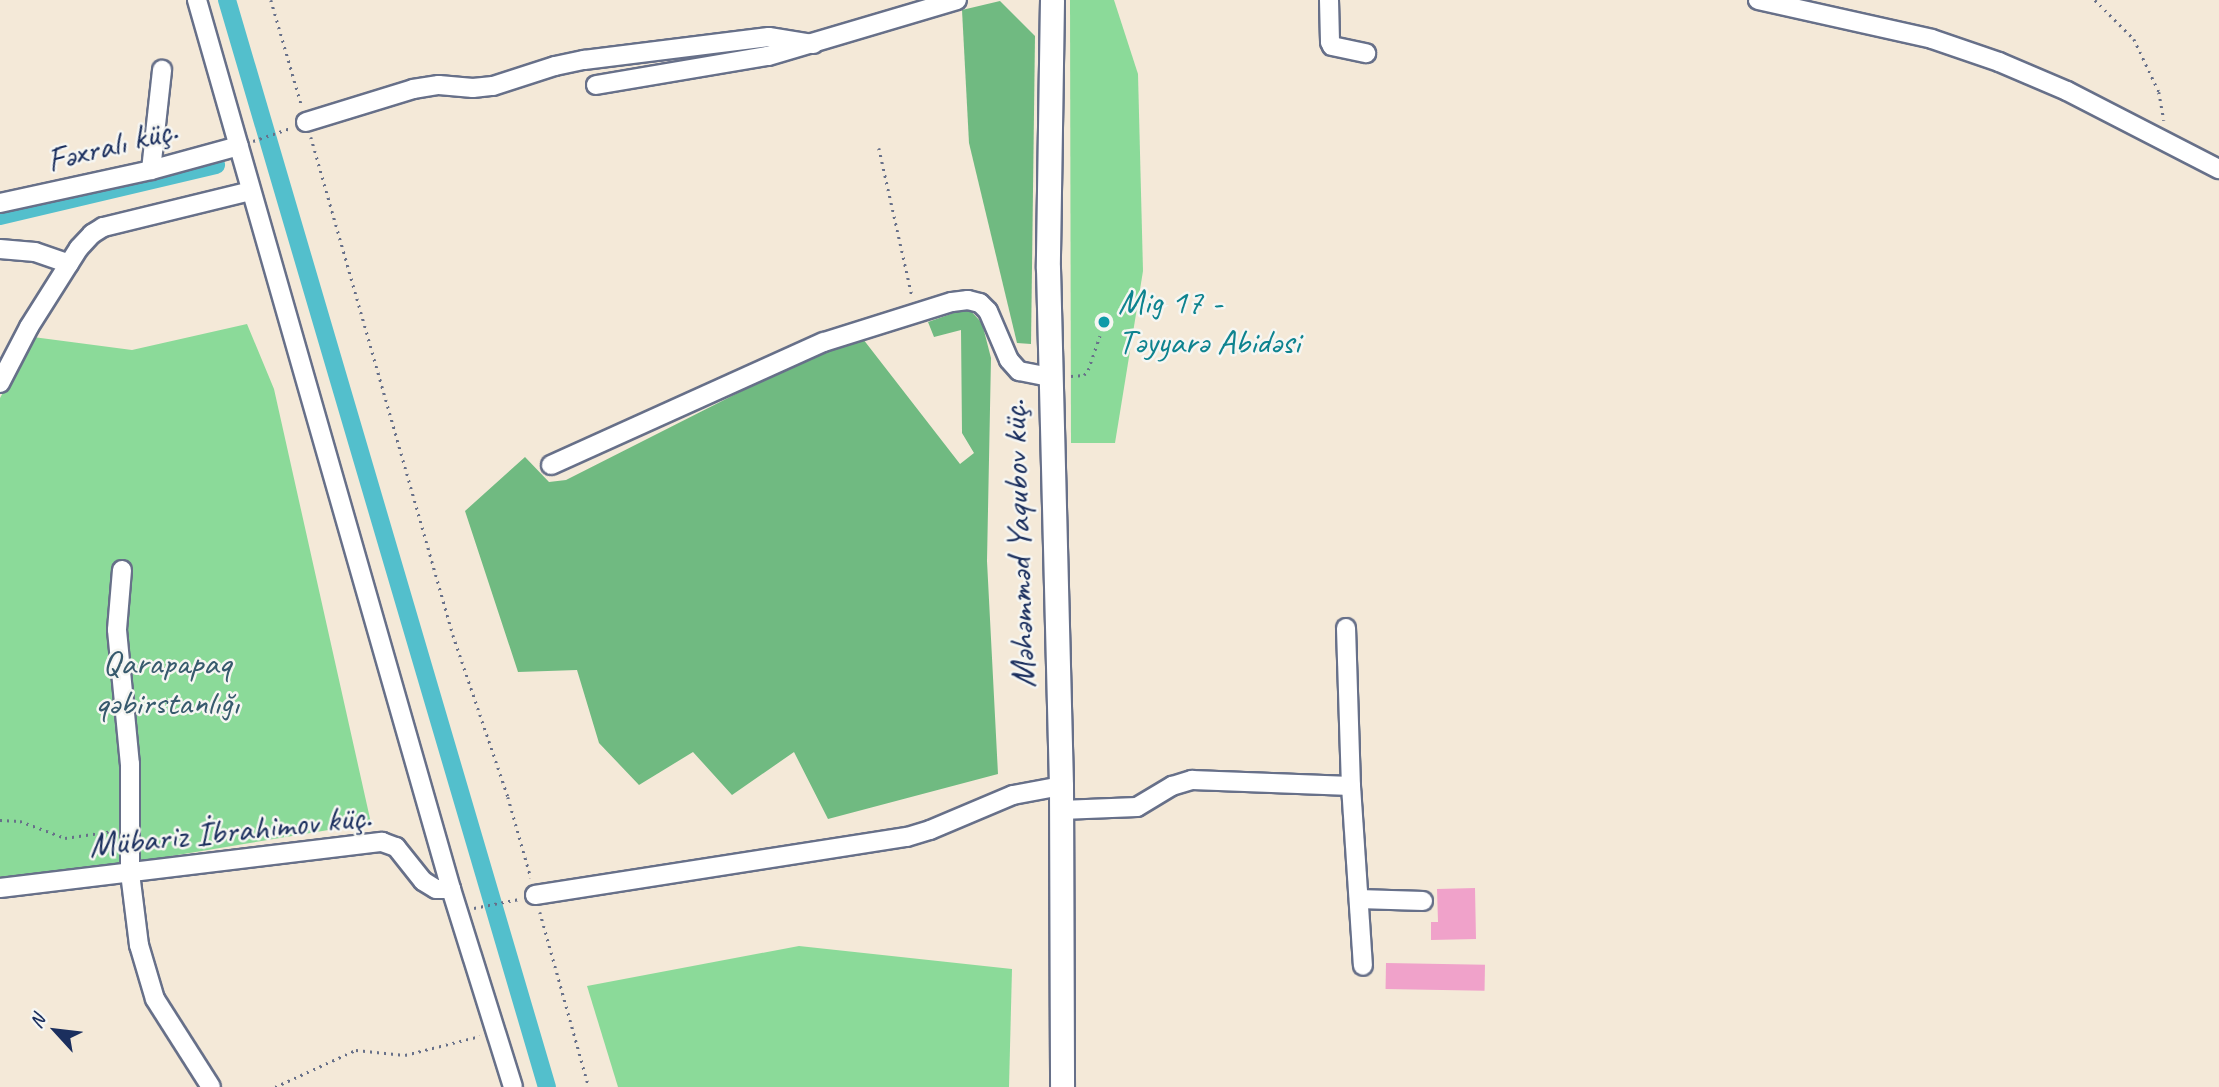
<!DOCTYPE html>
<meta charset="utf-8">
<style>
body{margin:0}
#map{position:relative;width:2219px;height:1087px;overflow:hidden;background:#f4e9d8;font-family:Caveat,sans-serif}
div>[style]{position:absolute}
.green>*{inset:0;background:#8bda99}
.forest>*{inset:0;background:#70ba81}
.canal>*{height:18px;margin:-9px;padding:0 9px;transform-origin:9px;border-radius:9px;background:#53bfcc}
.building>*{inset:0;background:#f0a2ca;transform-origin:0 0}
.path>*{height:2.5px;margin-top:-1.25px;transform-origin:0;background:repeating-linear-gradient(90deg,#677089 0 2px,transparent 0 7px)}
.roads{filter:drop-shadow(2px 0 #677089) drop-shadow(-2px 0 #677089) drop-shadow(0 2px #677089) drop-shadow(0 -2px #677089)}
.minor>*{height:18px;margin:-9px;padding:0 9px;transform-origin:9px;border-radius:9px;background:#fff}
.major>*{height:23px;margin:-11.5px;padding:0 11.5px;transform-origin:11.5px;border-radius:11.5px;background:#fff}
.dots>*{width:19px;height:19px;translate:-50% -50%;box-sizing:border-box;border:4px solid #f6f6f2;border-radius:50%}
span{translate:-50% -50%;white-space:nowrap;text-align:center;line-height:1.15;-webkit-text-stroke:5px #f6f6f2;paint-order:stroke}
.street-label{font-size:35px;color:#1b2f5e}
.culture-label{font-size:35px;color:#0d838f}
.left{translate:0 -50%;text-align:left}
.park-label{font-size:35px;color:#375a6d}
.north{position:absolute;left:21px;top:996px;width:70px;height:70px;-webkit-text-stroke:5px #f6f6f2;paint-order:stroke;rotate:297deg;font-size:19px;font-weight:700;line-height:28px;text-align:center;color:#1b2f5e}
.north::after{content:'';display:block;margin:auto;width:24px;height:32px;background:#1b2f5e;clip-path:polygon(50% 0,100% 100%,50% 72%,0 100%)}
</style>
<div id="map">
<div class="green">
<i style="clip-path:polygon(1070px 0,1114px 0,1138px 74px,1143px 271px,1115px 443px,1071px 443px)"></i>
<i style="clip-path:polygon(247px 324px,274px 389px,371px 823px,75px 872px,0 879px,0 398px,33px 337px,132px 350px)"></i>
<i style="clip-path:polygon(799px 946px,1012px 969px,1009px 1087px,618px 1087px,587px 986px)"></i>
</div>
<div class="forest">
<i style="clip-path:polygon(1000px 1px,1035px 36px,1031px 344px,1017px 343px,969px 143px,962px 10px)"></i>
<i style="clip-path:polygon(968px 308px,982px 323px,991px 358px,987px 561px,998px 774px,828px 819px,794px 752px,732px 795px,693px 752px,639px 785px,599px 743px,577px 670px,518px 672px,465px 511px,525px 457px,549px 482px,566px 480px,803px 360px,863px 339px,960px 464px,974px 453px,962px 433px,961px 330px,934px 337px,928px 322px)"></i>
</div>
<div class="canal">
<i style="left:227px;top:0;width:1133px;rotate:73.6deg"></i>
<i style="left:0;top:216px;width:222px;rotate:-13.3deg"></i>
</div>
<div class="building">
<i style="clip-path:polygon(1475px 888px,1476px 939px,1431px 940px,1431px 922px,1438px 922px,1437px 889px)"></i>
<i style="left:1386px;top:963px;width:99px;height:26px;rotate:1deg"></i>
</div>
<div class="path">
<i style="left:271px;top:0;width:111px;rotate:73.8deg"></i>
<i style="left:2095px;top:0;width:55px;rotate:45deg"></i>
<i style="left:2134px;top:39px;width:59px;rotate:64.7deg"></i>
<i style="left:2159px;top:92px;width:29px;rotate:80deg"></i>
<i style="left:311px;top:137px;width:518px;rotate:74.08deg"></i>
<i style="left:453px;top:635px;width:171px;rotate:71.2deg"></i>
<i style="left:508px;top:797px;width:84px;rotate:74.1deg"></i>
<i style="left:253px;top:141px;width:39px;rotate:-19deg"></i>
<i style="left:879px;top:148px;width:152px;rotate:77.4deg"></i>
<i style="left:1071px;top:376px;width:13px;rotate:-4deg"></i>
<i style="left:1084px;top:375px;width:6px;rotate:-51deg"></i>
<i style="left:1088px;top:370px;width:36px;rotate:-71deg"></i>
<i style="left:0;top:820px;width:20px;rotate:3deg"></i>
<i style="left:20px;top:821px;width:48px;rotate:20.7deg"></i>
<i style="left:65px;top:838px;width:49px;rotate:-8.3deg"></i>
<i style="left:474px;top:908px;width:46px;rotate:-11.3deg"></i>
<i style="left:540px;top:912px;width:182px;rotate:74.4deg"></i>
<i style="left:275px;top:1087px;width:89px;rotate:-24.6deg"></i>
<i style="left:356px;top:1050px;width:49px;rotate:5.8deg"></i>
<i style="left:405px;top:1055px;width:77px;rotate:-14.2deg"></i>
</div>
<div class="roads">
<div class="minor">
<i style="left:197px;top:0;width:925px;rotate:74.05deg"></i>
<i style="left:1329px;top:0;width:42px;rotate:88.6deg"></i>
<i style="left:1330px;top:42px;width:4px;rotate:63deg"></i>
<i style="left:1332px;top:46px;width:35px;rotate:12deg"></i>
<i style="left:1758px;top:0;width:178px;rotate:12.6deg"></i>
<i style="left:1932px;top:39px;width:71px;rotate:18.9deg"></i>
<i style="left:1999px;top:62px;width:74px;rotate:23.1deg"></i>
<i style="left:2067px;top:91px;width:171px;rotate:27.2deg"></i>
<i style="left:596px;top:85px;width:174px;rotate:-9.6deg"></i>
<i style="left:768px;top:56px;width:197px;rotate:-16.5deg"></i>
<i style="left:306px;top:122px;width:112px;rotate:-17.1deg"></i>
<i style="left:413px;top:89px;width:26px;rotate:-9deg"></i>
<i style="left:439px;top:85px;width:34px;rotate:5deg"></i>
<i style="left:473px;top:88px;width:20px;rotate:-6deg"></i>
<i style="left:493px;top:86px;width:65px;rotate:-17.9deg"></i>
<i style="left:555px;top:66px;width:30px;rotate:-12deg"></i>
<i style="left:584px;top:60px;width:186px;rotate:-7.1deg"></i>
<i style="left:769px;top:37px;width:45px;rotate:9deg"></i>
<i style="left:151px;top:170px;width:101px;rotate:-83.7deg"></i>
<i style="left:0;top:203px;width:155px;rotate:-12.3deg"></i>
<i style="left:151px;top:170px;width:91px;rotate:-15.3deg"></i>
<i style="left:0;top:249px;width:35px;rotate:5deg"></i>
<i style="left:35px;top:252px;width:36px;rotate:19deg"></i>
<i style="left:0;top:383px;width:63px;rotate:-62.6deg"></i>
<i style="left:29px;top:327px;width:93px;rotate:-57.7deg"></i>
<i style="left:79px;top:248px;width:19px;rotate:-47deg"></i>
<i style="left:92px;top:234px;width:13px;rotate:-32deg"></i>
<i style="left:103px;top:227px;width:152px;rotate:-13.7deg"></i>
<i style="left:551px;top:465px;width:299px;rotate:-24.3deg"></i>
<i style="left:824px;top:342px;width:134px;rotate:-17.4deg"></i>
<i style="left:952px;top:302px;width:16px;rotate:-7deg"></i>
<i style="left:968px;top:300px;width:12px;rotate:14deg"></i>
<i style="left:980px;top:303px;width:11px;rotate:45deg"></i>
<i style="left:988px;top:311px;width:53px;rotate:66.8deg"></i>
<i style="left:1009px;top:360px;width:15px;rotate:48deg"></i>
<i style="left:1019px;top:371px;width:32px;rotate:11deg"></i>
<i style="left:122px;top:570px;width:60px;rotate:94.8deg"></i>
<i style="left:117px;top:630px;width:135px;rotate:84.5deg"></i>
<i style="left:130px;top:764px;width:109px;rotate:90deg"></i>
<i style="left:130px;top:873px;width:73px;rotate:82.9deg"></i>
<i style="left:139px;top:945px;width:56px;rotate:73.5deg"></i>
<i style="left:155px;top:999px;width:104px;rotate:57.5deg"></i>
<i style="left:1346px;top:628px;width:158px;rotate:88.2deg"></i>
<i style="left:1061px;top:810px;width:76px;rotate:-2.3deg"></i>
<i style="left:1137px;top:807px;width:41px;rotate:-31deg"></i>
<i style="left:1172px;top:786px;width:21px;rotate:-17deg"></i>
<i style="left:1192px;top:780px;width:159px;rotate:2.2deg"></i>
<i style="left:1351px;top:786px;width:180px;rotate:86.2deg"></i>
<i style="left:0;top:888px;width:385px;rotate:-6.9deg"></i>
<i style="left:382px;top:842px;width:15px;rotate:20deg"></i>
<i style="left:396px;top:847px;width:43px;rotate:51.5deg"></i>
<i style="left:423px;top:881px;width:15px;rotate:32deg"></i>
<i style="left:436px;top:889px;width:15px"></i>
<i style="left:451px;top:889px;width:207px;rotate:72.6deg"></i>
<i style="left:535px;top:895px;width:376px;rotate:-8.9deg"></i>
<i style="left:907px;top:837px;width:24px;rotate:-17deg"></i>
<i style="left:930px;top:830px;width:90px;rotate:-22.9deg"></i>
<i style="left:1013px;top:795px;width:49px;rotate:-10.6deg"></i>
<i style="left:1359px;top:899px;width:64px;rotate:1.8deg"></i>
</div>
<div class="major">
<i style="left:1052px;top:0;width:268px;rotate:90.9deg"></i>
<i style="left:1048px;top:268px;width:518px;rotate:88.56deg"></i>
<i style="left:1061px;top:786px;width:301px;rotate:89.8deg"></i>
</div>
</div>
<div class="dots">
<i style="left:1104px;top:322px;background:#0f9aa8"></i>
</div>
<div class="street-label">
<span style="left:112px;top:145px;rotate:-14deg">Fəxralı küç.</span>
<span style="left:1019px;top:544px;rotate:-92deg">Məhəmməd Yaqubov küç.</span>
<span style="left:230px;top:831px;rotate:-6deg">Mübariz İbrahimov küç.</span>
</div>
<div class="culture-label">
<span class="left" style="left:1118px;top:322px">Mig 17 -<br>Təyyarə Abidəsi</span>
</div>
<div class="park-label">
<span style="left:167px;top:683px">Qarapapaq<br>qəbirstanlığı</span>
</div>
<div class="north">N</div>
</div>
